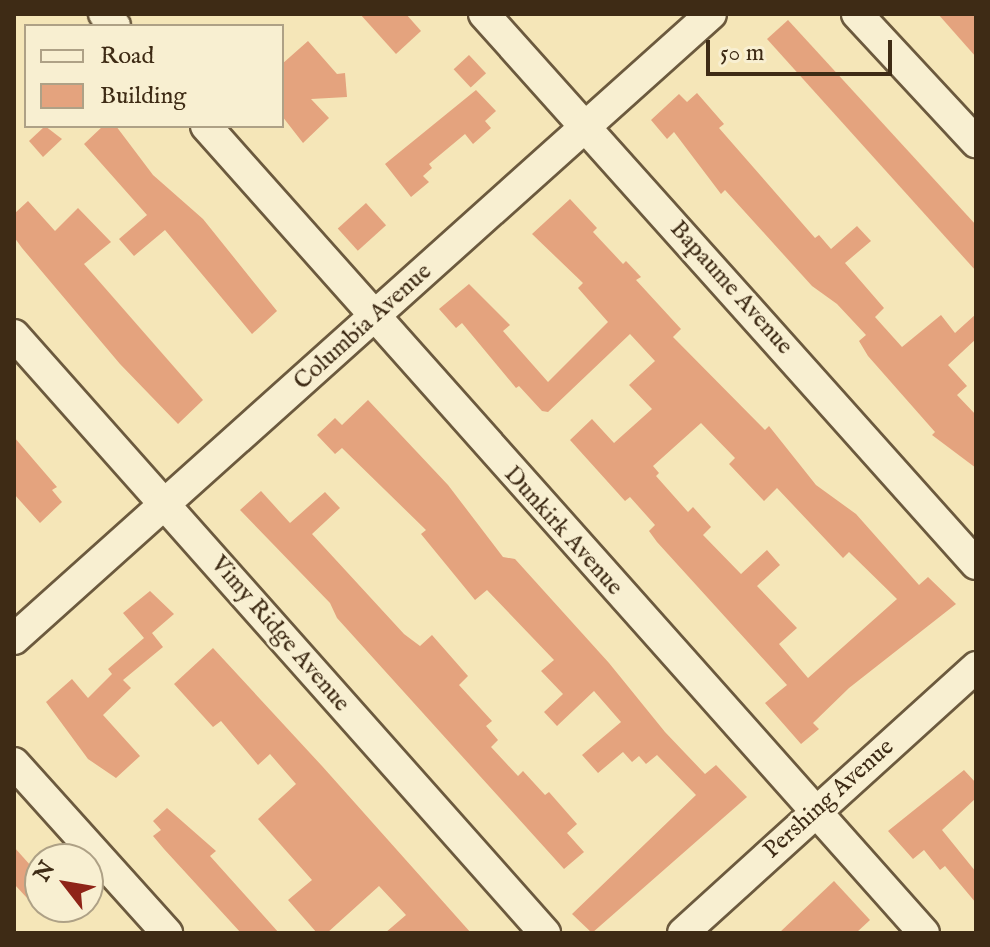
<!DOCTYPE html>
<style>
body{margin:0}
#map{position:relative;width:990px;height:947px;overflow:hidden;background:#f5e6b8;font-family:"IM FELL English",serif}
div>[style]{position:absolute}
.building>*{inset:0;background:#e4a37e;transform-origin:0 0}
.roads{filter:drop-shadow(2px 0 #6c5a3e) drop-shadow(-2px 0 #6c5a3e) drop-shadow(0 2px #6c5a3e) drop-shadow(0 -2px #6c5a3e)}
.minor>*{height:30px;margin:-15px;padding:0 15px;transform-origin:15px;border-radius:15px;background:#f8efd1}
span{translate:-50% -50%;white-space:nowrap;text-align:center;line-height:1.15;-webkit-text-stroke:6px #f8efd1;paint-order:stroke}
.street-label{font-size:24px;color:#3e2b15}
.frame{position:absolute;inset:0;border:16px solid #3e2b15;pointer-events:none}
.legend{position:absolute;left:24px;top:24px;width:260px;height:104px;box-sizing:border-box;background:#f8efd1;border:2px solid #aea186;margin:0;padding:10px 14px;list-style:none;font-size:24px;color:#3e2b15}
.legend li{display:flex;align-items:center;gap:16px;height:40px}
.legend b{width:40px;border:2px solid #aea186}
.north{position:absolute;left:24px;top:843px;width:80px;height:80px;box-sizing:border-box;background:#f8efd1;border:2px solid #aea186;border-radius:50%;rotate:301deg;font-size:22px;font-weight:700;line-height:32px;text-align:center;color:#3e2b15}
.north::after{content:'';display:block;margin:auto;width:28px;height:36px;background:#8f2418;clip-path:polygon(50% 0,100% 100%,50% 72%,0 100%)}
.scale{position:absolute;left:706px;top:40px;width:186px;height:36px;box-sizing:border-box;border:4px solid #3e2b15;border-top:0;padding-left:10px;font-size:24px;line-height:28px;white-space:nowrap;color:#3e2b15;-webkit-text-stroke:6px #f8efd1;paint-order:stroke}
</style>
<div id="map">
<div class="building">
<i style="clip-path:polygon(360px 14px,406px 14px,421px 31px,396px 54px)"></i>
<i style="clip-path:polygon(938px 14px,976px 14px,976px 57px)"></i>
<i style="clip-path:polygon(788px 20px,976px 225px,976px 271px,767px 39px)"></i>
<i style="clip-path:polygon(308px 41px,337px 74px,345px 73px,347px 97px,311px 99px,329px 118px,303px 143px,282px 116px,282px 64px)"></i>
<i style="left:469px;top:55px;width:25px;height:21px;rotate:47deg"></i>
<i style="clip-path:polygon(476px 90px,496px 111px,485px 121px,491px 128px,473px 144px,465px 134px,429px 164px,432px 168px,423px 176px,429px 182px,411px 197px,385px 164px)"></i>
<i style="clip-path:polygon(697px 93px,724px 124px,719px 128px,815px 238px,819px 235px,831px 249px,857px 226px,871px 241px,845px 263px,884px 308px,875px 317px,902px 347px,941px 315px,955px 333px,976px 314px,976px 339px,948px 365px,967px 386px,957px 395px,976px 415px,976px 468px,932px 435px,935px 432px,868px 356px,859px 341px,866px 335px,837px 304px,812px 286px,725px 190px,721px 194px,674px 132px,667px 139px,651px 120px,679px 94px,687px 102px)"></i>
<i style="clip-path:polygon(45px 126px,62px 139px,43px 157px,29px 141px)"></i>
<i style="clip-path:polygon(103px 126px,116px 126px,153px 175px,203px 219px,277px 311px,252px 334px,165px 230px,134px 256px,119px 239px,147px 215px,84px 144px)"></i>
<i style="clip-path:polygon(evenodd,570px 199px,597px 228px,593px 232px,623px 264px,626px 261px,641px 277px,636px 280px,681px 329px,673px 337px,765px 430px,769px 426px,816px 485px,856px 514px,919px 585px,928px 577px,956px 604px,849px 688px,813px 723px,819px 729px,801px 744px,765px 703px,787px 685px,657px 542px,649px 531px,655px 525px,630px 497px,625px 501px,570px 440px,592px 419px,614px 443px,652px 409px,629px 385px,655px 361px,630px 334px,548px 412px,542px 411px,519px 386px,516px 388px,462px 323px,456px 328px,439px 309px,469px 284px,510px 325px,503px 331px,548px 382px,608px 322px,578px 288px,583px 283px,532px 234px,570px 199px,701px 423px,735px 458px,729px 464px,764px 501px,777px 488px,843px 558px,849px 552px,897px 599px,808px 678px,779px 644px,797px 628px,757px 586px,780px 565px,767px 550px,741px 574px,703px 535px,711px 527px,693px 507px,688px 512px,656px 476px,659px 473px,653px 466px,701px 423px)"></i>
<i style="clip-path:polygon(28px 201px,55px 231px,78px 208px,111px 242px,84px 264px,203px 400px,178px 424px,120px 364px,22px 248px,14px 237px,14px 214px)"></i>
<i style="left:366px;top:203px;width:30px;height:38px;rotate:48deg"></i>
<i style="clip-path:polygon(368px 400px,448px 485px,503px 557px,515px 559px,609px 663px,665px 732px,705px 774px,716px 765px,747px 797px,592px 933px,572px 914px,696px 795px,657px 755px,646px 764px,639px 756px,632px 762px,623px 752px,598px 773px,582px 755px,621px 722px,594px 691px,557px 726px,544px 712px,563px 694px,541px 671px,554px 660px,487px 590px,475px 600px,421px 534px,426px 530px,342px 448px,335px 454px,317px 435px,335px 418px,342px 425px)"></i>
<i style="clip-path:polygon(14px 437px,57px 487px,52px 490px,62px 502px,40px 523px,14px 494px)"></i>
<i style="clip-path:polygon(261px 491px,290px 523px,325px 492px,340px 508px,312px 534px,404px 634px,420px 646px,432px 635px,468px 676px,459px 685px,492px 721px,486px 726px,498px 740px,491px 747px,518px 776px,523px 771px,545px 795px,549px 792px,577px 824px,567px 833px,584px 852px,564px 869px,337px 618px,330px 603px,240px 510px)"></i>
<i style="clip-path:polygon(150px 591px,174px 614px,152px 633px,163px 647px,123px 680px,131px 688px,103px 715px,140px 756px,116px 778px,88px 759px,46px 702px,72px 679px,88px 698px,112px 674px,108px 669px,144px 638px,123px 613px)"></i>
<i style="clip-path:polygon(213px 648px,322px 766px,471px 933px,385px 933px,406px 915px,379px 886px,327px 933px,317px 933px,288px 900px,312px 880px,258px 819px,296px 784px,270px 754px,258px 765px,221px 721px,213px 727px,174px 684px)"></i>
<i style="clip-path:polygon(964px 770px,976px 783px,976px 798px,942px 830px,976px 872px,976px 903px,945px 866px,940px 870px,924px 850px,913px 859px,888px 831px)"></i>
<i style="clip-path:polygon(167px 808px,216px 851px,210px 856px,279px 933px,241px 933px,164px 849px,153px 836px,161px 830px,153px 821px)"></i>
<i style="clip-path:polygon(14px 847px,40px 876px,40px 888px,28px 899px,14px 884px)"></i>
<i style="clip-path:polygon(834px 881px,870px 920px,856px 933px,779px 933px)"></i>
</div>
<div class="roads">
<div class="minor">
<i style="left:104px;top:14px;width:16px;rotate:47deg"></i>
<i style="left:484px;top:14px;width:738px;rotate:48.19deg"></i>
<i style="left:857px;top:14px;width:175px;rotate:47.1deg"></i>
<i style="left:206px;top:126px;width:1080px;rotate:48.34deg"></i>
<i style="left:14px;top:335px;width:800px;rotate:48.4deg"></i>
<i style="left:14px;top:639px;width:936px;rotate:-41.88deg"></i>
<i style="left:14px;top:763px;width:229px;rotate:48deg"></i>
<i style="left:683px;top:933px;width:396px;rotate:-42.2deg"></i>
</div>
</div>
<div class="street-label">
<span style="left:731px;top:288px;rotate:48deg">Bapaume Avenue</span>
<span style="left:363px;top:327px;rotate:-42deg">Columbia Avenue</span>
<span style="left:563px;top:531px;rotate:48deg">Dunkirk Avenue</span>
<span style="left:280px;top:634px;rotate:49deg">Vimy Ridge Avenue</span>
<span style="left:829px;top:799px;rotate:-42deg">Pershing Avenue</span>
</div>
<div class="frame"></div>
<ul class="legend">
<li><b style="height:10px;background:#f8efd1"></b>Road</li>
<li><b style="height:22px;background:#e4a37e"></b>Building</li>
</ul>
<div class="north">N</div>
<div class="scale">50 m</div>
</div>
